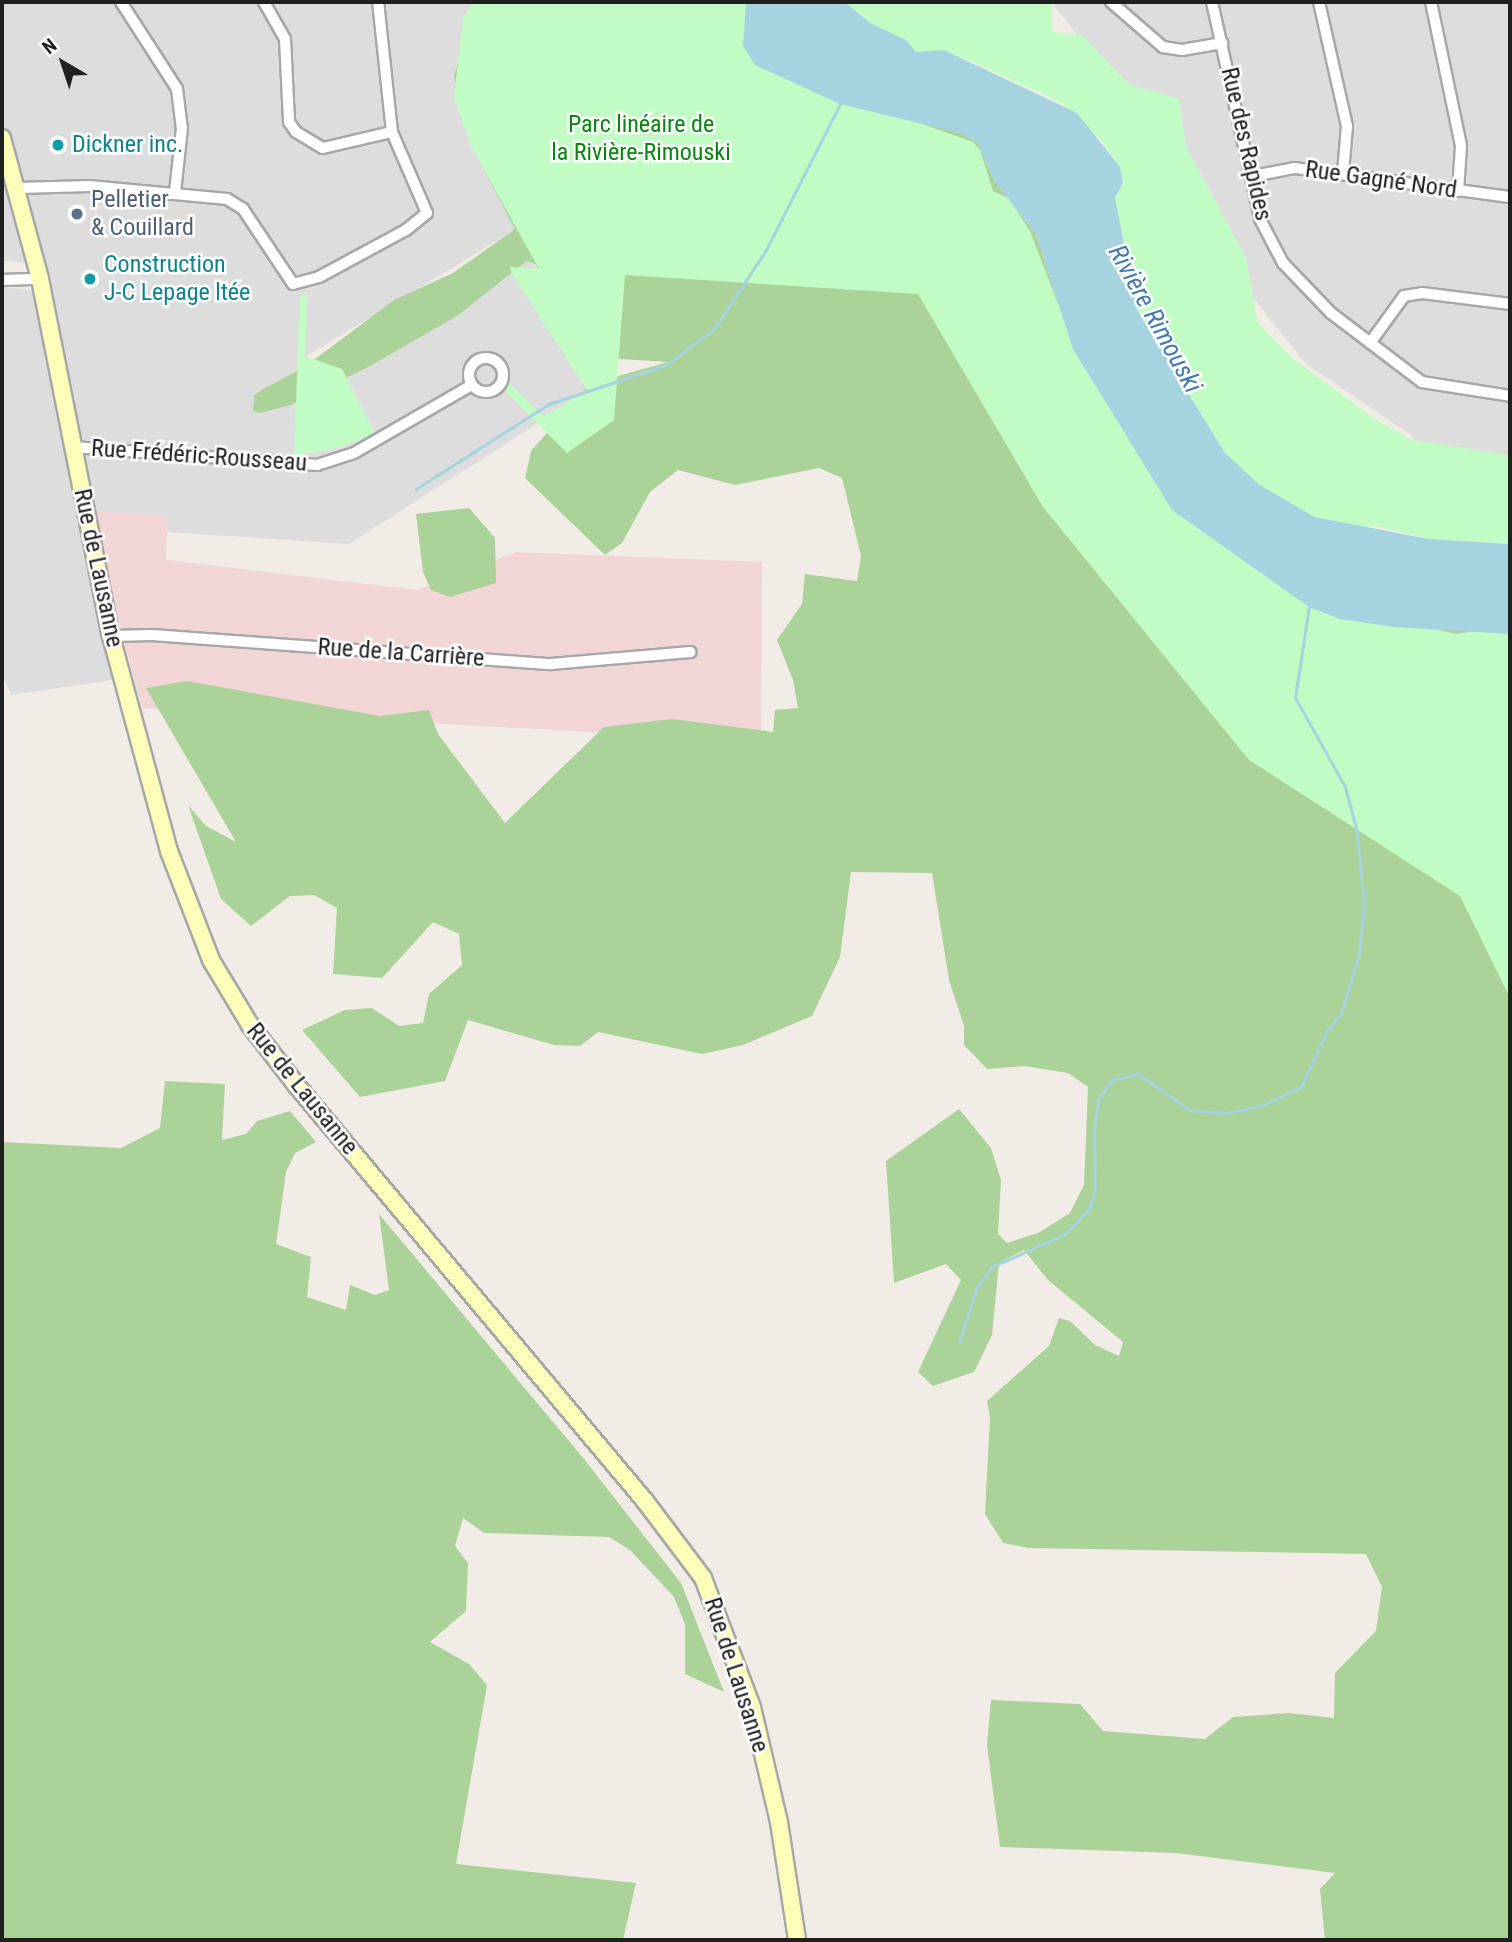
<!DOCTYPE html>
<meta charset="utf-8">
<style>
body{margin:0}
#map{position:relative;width:1512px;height:1942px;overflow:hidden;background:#f1ede6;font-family:"Roboto Condensed",sans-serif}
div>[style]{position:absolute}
.residential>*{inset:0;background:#dedddd}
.commercial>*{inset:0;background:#f2d5d5}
.forest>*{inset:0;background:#abd299}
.park>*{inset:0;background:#c2fcc5}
.water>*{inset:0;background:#a5d4e0}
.stream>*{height:2.5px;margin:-1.25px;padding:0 1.25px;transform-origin:1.25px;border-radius:1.25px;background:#a5d4e0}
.roads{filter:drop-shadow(2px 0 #a7a7a7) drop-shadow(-2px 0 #a7a7a7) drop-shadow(0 2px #a7a7a7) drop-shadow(0 -2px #a7a7a7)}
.street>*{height:10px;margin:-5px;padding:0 5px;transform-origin:5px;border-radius:5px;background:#fff}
.street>.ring{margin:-5px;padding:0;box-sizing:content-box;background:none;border:10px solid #fff;border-radius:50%}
.secondary>*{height:16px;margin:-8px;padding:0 8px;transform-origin:8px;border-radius:8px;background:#fbfdb9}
.dots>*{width:19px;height:19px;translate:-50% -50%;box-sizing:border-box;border:4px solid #fff;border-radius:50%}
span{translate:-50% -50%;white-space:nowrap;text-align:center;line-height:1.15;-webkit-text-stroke:5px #fff;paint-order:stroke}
.park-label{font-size:24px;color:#06860e}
.street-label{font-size:24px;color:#202020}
.culture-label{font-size:24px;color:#0d838f}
.left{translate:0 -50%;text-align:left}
.service-label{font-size:24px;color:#4e5e75}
.water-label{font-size:26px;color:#447aad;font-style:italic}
.frame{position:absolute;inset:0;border:4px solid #202020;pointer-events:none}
.north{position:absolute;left:28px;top:28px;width:70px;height:70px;-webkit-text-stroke:5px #fff;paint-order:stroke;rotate:321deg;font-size:19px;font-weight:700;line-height:28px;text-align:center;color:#202020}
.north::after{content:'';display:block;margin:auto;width:24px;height:32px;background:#202020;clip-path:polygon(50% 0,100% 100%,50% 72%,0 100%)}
</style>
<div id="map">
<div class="residential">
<i style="clip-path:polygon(2px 2px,477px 2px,472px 147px,516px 229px,305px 357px,294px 455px,339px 448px,374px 434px,342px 369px,530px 257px,601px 383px,349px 544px,167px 532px,167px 515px,90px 512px,46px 264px,2px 261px)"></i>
<i style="clip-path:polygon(1051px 2px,1510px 2px,1510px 477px,1404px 470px,1414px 437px,1306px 364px,1254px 299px,1091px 52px)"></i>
<i style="clip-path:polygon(2px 287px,32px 290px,113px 680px,11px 695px,2px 674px)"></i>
</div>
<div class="commercial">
<i style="clip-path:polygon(90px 512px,168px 515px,166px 560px,417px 590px,516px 552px,762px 562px,761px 741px,142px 708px)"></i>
</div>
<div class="forest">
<i style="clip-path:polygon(477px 2px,961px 133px,978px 143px,995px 182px,1036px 234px,1073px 349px,1477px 629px,1510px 634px,1510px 1940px,1325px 1940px,1320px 1889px,1335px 1873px,1176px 1853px,1000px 1847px,987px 1744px,991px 1700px,1080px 1704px,1103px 1731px,1205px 1739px,1233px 1717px,1289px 1713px,1334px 1718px,1335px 1673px,1376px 1631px,1382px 1587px,1366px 1554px,1029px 1548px,1003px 1543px,985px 1514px,990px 1417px,987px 1401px,1049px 1346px,1059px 1318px,1070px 1321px,1095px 1345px,1119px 1356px,1123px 1342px,1048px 1280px,1024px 1250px,999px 1263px,992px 1335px,974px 1372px,933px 1386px,918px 1372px,961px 1280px,946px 1264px,894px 1283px,886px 1161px,959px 1109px,991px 1148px,1001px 1180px,998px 1234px,1007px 1243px,1038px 1233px,1070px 1213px,1084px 1185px,1088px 1087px,1068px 1073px,1024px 1066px,987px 1069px,964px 1045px,964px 1026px,949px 980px,932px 873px,851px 872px,840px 957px,812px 1016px,743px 1045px,702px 1054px,598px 1032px,580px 1046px,554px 1045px,468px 1020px,445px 1081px,360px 1097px,302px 1030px,345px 1010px,372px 1008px,399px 1026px,423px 1023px,429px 994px,462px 965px,459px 934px,433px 922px,382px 978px,333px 974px,337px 908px,314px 895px,290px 896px,251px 926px,221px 899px,188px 805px,206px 826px,236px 842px,146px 688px,187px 681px,380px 716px,429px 710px,438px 734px,505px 823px,604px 727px,672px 719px,773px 732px,775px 710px,798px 708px,793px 680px,777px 640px,802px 604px,805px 574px,857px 581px,861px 556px,842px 478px,819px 468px,735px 485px,678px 470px,650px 492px,622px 543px,605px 555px,525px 478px,531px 451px,590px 384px,668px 362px,590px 357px,535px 264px,527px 261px,457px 316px,370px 366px,291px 405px,260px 413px,253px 411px,254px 396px,263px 389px,303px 368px,394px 300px,453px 273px,515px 229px,472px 147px,454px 76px)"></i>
<i style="clip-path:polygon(469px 508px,495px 538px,496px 583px,450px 597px,431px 590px,423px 572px,416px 514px)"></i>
<i style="clip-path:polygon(165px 1081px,225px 1084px,222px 1140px,246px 1134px,257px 1121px,290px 1111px,316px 1142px,295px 1153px,286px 1172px,276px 1244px,311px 1257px,307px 1297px,346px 1310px,350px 1285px,375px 1295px,389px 1290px,379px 1214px,584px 1459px,681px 1583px,724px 1692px,685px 1674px,685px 1624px,674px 1597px,630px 1550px,609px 1537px,484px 1533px,463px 1518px,455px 1546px,468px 1563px,466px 1611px,430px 1642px,469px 1664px,487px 1685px,456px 1864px,636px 1883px,623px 1940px,2px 1940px,2px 1142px,121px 1148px,160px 1128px)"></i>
</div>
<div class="park">
<i style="clip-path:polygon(474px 2px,749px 2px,914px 121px,973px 142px,980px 150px,993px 191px,1009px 199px,1030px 231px,1065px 322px,1427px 627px,1456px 634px,1488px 629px,1510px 633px,1510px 998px,1460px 896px,1249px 760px,1043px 507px,918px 294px,625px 275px,614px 420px,567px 453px,505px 391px,509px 383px,544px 417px,587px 390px,511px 272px,510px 267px,539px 269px,472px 148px,454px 97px,463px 18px)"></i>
<i style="clip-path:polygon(845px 2px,1047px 2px,1052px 5px,1052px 32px,1082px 35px,1129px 84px,1179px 99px,1186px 147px,1246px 258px,1258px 323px,1295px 360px,1375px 419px,1412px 440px,1510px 455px,1510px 544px,1429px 539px,1375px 526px,1357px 528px,1314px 517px,1258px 484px,1225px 453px,1137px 310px,1115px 198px,1123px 183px,1120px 167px,1100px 139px,1062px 103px,959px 56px,916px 52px,906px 40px,870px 23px)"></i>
<i style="clip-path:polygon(307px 295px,305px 356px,342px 369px,375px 434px,339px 448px,294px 455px,300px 296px)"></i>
</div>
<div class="water">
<i style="clip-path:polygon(746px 2px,845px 2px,870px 23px,906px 40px,916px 52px,944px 50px,1077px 113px,1120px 167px,1123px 183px,1115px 198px,1137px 310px,1225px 453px,1258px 484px,1314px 517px,1429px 539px,1510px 544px,1510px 634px,1394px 627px,1340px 619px,1309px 607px,1172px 510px,1073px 349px,1036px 234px,995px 182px,978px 143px,960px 133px,840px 104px,755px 65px,743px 46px)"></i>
</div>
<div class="stream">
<i style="left:416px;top:489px;width:158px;rotate:-32.6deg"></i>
<i style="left:549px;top:404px;width:123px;rotate:-18.4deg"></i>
<i style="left:666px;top:365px;width:60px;rotate:-36.9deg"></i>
<i style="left:714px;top:329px;width:95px;rotate:-56.6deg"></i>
<i style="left:766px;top:250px;width:164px;rotate:-63.1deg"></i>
<i style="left:959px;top:1343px;width:59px;rotate:-72.2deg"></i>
<i style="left:977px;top:1287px;width:25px;rotate:-53deg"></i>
<i style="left:992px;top:1267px;width:80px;rotate:-24.3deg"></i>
<i style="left:1065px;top:1234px;width:35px;rotate:-46deg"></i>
<i style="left:1089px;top:1209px;width:20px;rotate:-72deg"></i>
<i style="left:1095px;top:1190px;width:62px;rotate:-90.9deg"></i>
<i style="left:1094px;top:1128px;width:30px;rotate:-81deg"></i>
<i style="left:1099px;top:1098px;width:22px;rotate:-54deg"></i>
<i style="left:1112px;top:1080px;width:28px;rotate:-13deg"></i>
<i style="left:1139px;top:1074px;width:62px;rotate:35.2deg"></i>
<i style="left:1190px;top:1110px;width:37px;rotate:5deg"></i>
<i style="left:1227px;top:1113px;width:39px;rotate:-13deg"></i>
<i style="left:1265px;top:1104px;width:40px;rotate:-25deg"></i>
<i style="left:1301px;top:1087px;width:62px;rotate:-65.1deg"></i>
<i style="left:1327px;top:1031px;width:22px;rotate:-51deg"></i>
<i style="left:1341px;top:1014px;width:63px;rotate:-73.3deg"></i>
<i style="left:1359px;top:954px;width:50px;rotate:-84.3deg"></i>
<i style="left:1364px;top:904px;width:72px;rotate:-95.6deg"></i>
<i style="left:1357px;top:832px;width:47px;rotate:-104.9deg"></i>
<i style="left:1345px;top:787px;width:102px;rotate:-119.3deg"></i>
<i style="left:1295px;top:698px;width:92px;rotate:-81.3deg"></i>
</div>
<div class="roads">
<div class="street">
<i style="left:121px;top:2px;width:103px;rotate:57.2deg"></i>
<i style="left:177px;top:89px;width:39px;rotate:83deg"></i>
<i style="left:182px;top:128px;width:64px;rotate:96.2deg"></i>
<i style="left:264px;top:2px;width:43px;rotate:60.4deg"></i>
<i style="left:285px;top:39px;width:83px;rotate:87.2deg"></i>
<i style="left:289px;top:122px;width:12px;rotate:55deg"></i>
<i style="left:296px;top:132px;width:31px;rotate:31deg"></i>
<i style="left:323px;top:148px;width:71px;rotate:-13.1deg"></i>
<i style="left:1111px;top:2px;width:69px;rotate:40.9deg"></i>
<i style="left:1163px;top:47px;width:19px;rotate:9deg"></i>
<i style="left:1182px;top:50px;width:41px;rotate:-9.9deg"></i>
<i style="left:1212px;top:2px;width:222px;rotate:77.5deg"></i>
<i style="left:1260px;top:219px;width:50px;rotate:62.4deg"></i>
<i style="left:1283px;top:263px;width:69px;rotate:46.2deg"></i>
<i style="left:1331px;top:313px;width:114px;rotate:37.2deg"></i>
<i style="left:1422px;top:382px;width:89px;rotate:9deg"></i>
<i style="left:1319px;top:2px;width:127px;rotate:77.3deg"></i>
<i style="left:1347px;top:126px;width:47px;rotate:94.9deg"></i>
<i style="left:1431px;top:2px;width:147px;rotate:78.2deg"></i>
<i style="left:1461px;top:146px;width:45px;rotate:93.8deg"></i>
<i style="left:1253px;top:176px;width:43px;rotate:-10.8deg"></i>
<i style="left:1295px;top:168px;width:217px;rotate:7.7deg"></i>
<i style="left:19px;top:188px;width:70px;rotate:-1.6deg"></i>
<i style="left:89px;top:186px;width:139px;rotate:5.4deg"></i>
<i style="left:227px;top:199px;width:19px;rotate:32deg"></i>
<i style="left:243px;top:209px;width:90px;rotate:56.3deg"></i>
<i style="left:293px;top:284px;width:27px;rotate:-15deg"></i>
<i style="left:319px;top:277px;width:99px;rotate:-28.4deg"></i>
<i style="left:406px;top:230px;width:27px;rotate:-39deg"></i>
<i style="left:427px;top:213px;width:88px;rotate:-113.4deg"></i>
<i style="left:392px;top:132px;width:131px;rotate:-96.1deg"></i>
<i style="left:2px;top:280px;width:38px;rotate:-2deg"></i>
<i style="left:1370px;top:343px;width:58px;rotate:-54.1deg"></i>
<i style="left:1404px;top:296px;width:18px;rotate:-9deg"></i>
<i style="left:1422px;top:293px;width:89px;rotate:7.1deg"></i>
<i class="ring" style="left:469px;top:358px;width:24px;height:24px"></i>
<i style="left:73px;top:447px;width:245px;rotate:4.2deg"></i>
<i style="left:317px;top:465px;width:39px;rotate:-18deg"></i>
<i style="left:354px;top:453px;width:136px;rotate:-30deg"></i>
<i style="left:111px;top:636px;width:41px;rotate:-1.4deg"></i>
<i style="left:152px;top:635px;width:400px;rotate:4.2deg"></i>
<i style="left:551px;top:664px;width:140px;rotate:-4.9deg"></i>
</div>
<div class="secondary">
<i style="left:2px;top:138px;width:146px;rotate:74.9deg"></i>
<i style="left:40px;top:279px;width:364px;rotate:78.8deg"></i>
<i style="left:111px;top:636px;width:223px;rotate:74.9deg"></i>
<i style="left:169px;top:851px;width:117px;rotate:68.9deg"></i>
<i style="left:211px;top:960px;width:76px;rotate:59deg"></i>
<i style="left:250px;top:1025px;width:77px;rotate:52.4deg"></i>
<i style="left:297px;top:1086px;width:542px;rotate:50.02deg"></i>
<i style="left:645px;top:1501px;width:96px;rotate:53deg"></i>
<i style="left:703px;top:1578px;width:138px;rotate:69.2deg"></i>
<i style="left:752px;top:1707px;width:118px;rotate:76.8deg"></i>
<i style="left:779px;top:1822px;width:119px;rotate:81.3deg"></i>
</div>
</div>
<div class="dots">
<i style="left:58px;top:145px;background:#0f9aa8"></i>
<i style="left:77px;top:214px;background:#5c6f8a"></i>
<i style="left:90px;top:279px;background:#0f9aa8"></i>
</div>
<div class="park-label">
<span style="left:641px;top:139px">Parc linéaire de<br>la Rivière-Rimouski</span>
</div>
<div class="street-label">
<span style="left:1246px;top:144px;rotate:77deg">Rue des Rapides</span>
<span style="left:1381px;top:180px;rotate:8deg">Rue Gagné Nord</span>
<span style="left:199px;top:456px;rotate:4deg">Rue Frédéric-Rousseau</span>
<span style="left:98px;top:568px;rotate:78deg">Rue de Lausanne</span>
<span style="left:401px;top:653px;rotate:4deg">Rue de la Carrière</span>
<span style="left:302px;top:1089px;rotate:51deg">Rue de Lausanne</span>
<span style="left:736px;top:1675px;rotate:72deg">Rue de Lausanne</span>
</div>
<div class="culture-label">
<span class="left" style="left:72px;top:145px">Dickner inc.</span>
<span class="left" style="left:104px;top:279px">Construction<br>J-C Lepage ltée</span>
</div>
<div class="service-label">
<span class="left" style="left:91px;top:214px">Pelletier<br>&amp; Couillard</span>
</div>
<div class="water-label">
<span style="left:1155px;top:319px;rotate:61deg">Rivière Rimouski</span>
</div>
<div class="frame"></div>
<div class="north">N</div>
</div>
